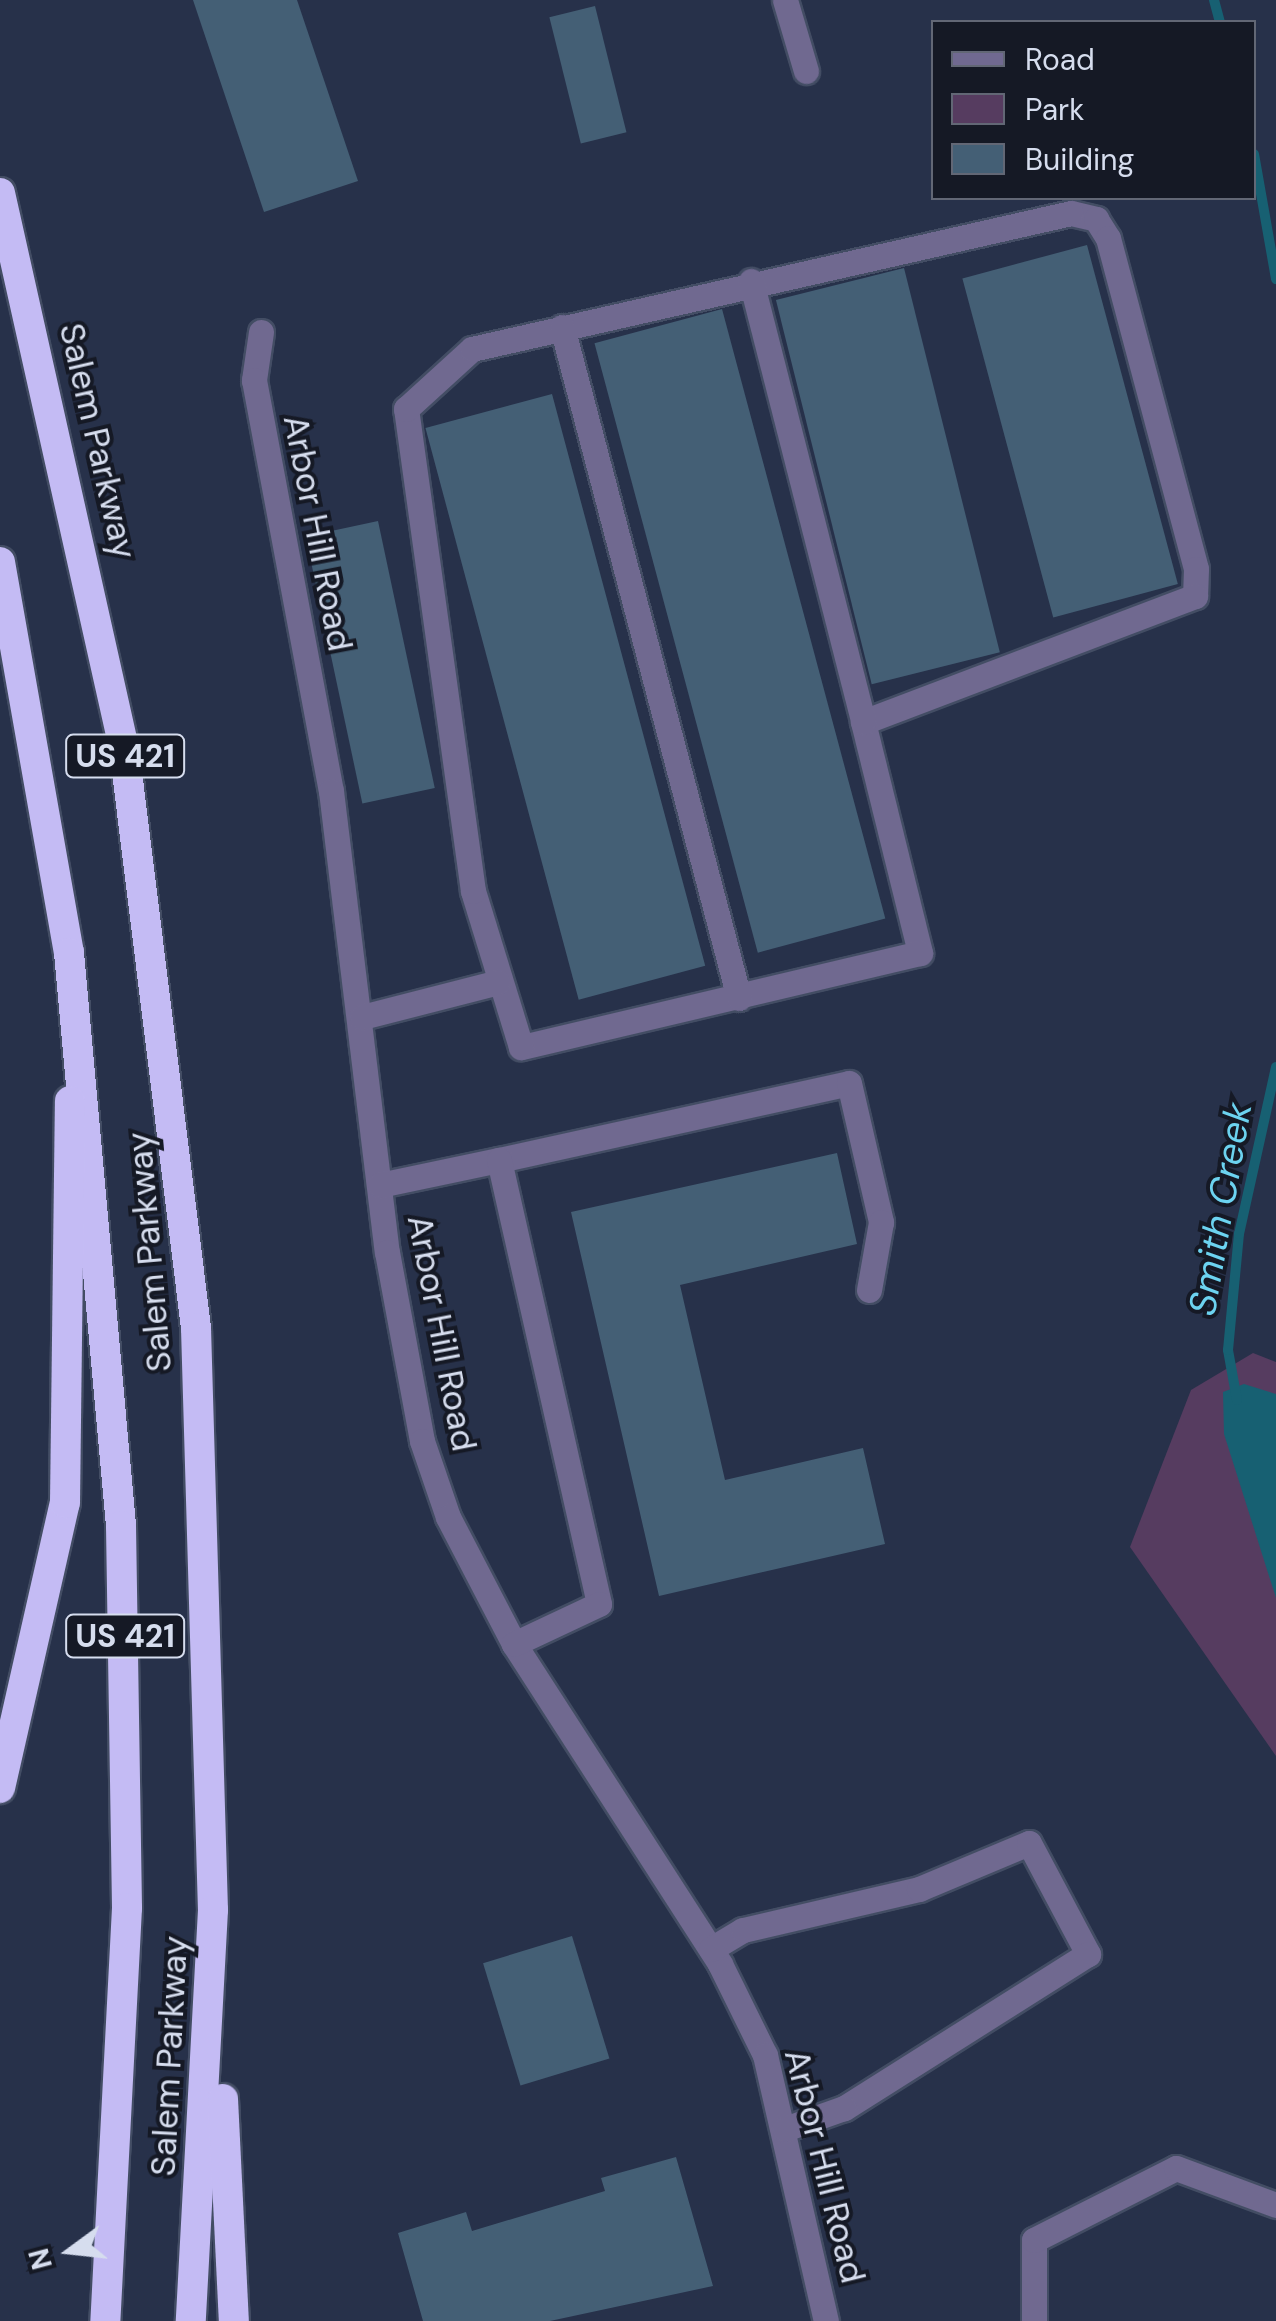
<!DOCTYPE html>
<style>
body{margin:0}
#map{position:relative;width:1276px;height:2321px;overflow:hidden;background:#27314a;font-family:"DM Sans",sans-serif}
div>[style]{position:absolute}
.green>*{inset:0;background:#563c60}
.water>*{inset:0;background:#176072}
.stream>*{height:10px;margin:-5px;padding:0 5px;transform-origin:5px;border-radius:5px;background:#176072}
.building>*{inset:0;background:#445f75;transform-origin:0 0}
.roads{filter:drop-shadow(2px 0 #434d64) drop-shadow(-2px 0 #434d64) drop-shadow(0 2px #434d64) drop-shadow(0 -2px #434d64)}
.minor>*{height:25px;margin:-12.5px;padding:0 12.5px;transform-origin:12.5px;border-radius:12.5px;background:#706990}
.highway>*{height:30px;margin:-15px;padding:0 15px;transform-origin:15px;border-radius:15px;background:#c4bbf4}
span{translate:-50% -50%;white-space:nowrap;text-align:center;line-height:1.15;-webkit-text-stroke:8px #151925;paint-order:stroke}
.shield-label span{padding:2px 8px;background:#151925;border:2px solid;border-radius:8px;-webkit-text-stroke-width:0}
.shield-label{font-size:32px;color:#d6ddee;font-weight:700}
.street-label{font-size:35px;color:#d6ddee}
.water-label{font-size:38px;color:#6cd3f0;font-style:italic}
.legend{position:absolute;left:931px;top:20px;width:325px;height:180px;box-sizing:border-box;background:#151925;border:2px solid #626775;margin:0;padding:12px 18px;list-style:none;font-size:30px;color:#d6ddee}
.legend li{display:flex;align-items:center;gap:20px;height:50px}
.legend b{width:50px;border:2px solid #626775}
.north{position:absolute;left:20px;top:2201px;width:100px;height:100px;-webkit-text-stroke:8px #151925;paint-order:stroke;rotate:255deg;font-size:28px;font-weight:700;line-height:40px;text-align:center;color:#d6ddee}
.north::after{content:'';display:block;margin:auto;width:35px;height:45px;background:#d6ddee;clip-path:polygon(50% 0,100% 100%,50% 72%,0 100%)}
</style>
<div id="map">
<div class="green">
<i style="clip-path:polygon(1253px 1353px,1276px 1362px,1276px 1756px,1130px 1547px,1191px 1390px)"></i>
</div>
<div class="water">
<i style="clip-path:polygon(1244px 1384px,1276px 1394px,1276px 1598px,1224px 1434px,1223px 1392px)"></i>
</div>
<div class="stream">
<i style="left:1214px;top:0;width:23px;rotate:75deg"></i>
<i style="left:1254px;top:154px;width:127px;rotate:80deg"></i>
<i style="left:1237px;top:1400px;width:51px;rotate:-100.2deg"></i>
<i style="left:1228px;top:1350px;width:117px;rotate:-84.6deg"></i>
<i style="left:1239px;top:1234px;width:171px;rotate:-77.5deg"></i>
</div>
<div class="building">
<i style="clip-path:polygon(193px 0,297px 0,358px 181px,264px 212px)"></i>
<i style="left:595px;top:6px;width:130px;height:47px;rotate:76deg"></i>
<i style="left:1087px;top:245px;width:351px;height:129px;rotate:75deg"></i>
<i style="left:904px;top:268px;width:396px;height:132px;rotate:76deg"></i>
<i style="left:722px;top:309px;width:631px;height:132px;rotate:75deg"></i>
<i style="left:552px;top:394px;width:592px;height:131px;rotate:75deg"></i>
<i style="left:378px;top:521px;width:273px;height:74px;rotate:78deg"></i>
<i style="clip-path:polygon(837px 1153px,857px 1244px,680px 1285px,725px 1480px,863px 1448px,885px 1544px,659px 1596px,571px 1212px)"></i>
<i style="left:572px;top:1936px;width:128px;height:93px;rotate:73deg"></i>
<i style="clip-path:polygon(676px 2157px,713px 2286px,550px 2321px,423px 2321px,398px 2233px,466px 2212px,472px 2231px,605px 2191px,601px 2178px)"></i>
</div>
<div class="roads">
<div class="minor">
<i style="left:785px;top:0;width:74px;rotate:73.5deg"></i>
<i style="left:1071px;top:213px;width:26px;rotate:13deg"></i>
<i style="left:1096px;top:219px;width:22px;rotate:58deg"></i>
<i style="left:1108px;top:238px;width:342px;rotate:75.1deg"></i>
<i style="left:1196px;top:569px;width:27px;rotate:92deg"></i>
<i style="left:1195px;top:596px;width:355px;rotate:159.2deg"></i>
<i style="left:863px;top:722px;width:238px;rotate:76.1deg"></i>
<i style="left:920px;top:953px;width:410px;rotate:166.7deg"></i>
<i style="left:521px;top:1047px;width:163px;rotate:-107.1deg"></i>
<i style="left:473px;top:891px;width:487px;rotate:-97.9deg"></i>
<i style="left:406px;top:409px;width:89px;rotate:-42.3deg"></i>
<i style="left:472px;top:349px;width:614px;rotate:-12.79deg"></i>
<i style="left:751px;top:281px;width:455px;rotate:75.7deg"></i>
<i style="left:562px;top:327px;width:694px;rotate:75.22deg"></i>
<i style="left:261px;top:332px;width:49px;rotate:98.3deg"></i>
<i style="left:254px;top:380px;width:418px;rotate:79.4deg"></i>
<i style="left:331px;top:791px;width:464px;rotate:83.1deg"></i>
<i style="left:387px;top:1252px;width:192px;rotate:79.5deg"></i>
<i style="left:422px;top:1441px;width:80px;rotate:71.1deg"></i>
<i style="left:448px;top:1517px;width:143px;rotate:62.5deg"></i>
<i style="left:514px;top:1644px;width:381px;rotate:57.2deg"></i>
<i style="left:720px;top:1964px;width:102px;rotate:63.7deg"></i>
<i style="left:765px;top:2055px;width:273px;rotate:77.1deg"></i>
<i style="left:362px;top:1017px;width:140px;rotate:-14.4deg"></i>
<i style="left:499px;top:1160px;width:358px;rotate:-12.4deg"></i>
<i style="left:849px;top:1083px;width:143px;rotate:77deg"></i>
<i style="left:881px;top:1222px;width:69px;rotate:100deg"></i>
<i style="left:380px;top:1185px;width:122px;rotate:-11.9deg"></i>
<i style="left:499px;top:1160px;width:455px;rotate:77.3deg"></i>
<i style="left:599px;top:1604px;width:94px;rotate:154.8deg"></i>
<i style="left:711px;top:1949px;width:37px;rotate:-31deg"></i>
<i style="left:743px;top:1930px;width:181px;rotate:-13.1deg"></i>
<i style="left:919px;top:1889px;width:119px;rotate:-22.7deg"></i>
<i style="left:1029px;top:1843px;width:126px;rotate:62deg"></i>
<i style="left:1088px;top:1954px;width:289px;rotate:147.7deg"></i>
<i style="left:844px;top:2108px;width:63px;rotate:160.4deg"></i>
<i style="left:1034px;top:2321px;width:81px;rotate:-90deg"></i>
<i style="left:1034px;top:2240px;width:159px;rotate:-26.9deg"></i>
<i style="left:1176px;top:2168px;width:107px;rotate:20.3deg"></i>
</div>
<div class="highway">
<i style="left:0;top:193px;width:569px;rotate:77.41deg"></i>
<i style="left:124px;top:748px;width:584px;rotate:82.92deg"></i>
<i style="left:196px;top:1328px;width:582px;rotate:88.33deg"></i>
<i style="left:213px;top:1910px;width:412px;rotate:93.1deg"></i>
<i style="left:0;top:562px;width:397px;rotate:80deg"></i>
<i style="left:69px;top:953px;width:575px;rotate:84.81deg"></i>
<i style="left:121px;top:1526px;width:382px;rotate:89.1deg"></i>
<i style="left:127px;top:1908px;width:414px;rotate:93deg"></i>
<i style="left:0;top:1788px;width:292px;rotate:-77.2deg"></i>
<i style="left:65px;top:1503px;width:402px;rotate:-89.3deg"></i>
<i style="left:223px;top:2099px;width:222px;rotate:87.2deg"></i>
</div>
</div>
<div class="shield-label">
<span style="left:125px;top:756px">US 421</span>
<span style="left:125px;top:1636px">US 421</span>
</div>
<div class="street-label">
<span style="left:98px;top:441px;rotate:77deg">Salem Parkway</span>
<span style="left:318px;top:533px;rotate:79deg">Arbor Hill Road</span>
<span style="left:149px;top:1252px;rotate:-95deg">Salem Parkway</span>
<span style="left:442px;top:1333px;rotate:79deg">Arbor Hill Road</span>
<span style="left:169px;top:2056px;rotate:-87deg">Salem Parkway</span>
<span style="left:825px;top:2166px;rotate:76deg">Arbor Hill Road</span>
</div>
<div class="water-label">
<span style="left:1221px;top:1209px;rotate:-80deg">Smith Creek</span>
</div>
<ul class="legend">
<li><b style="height:12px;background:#706990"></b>Road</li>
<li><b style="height:28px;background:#563c60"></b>Park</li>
<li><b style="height:28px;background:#445f75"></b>Building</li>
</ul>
<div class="north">N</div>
</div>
